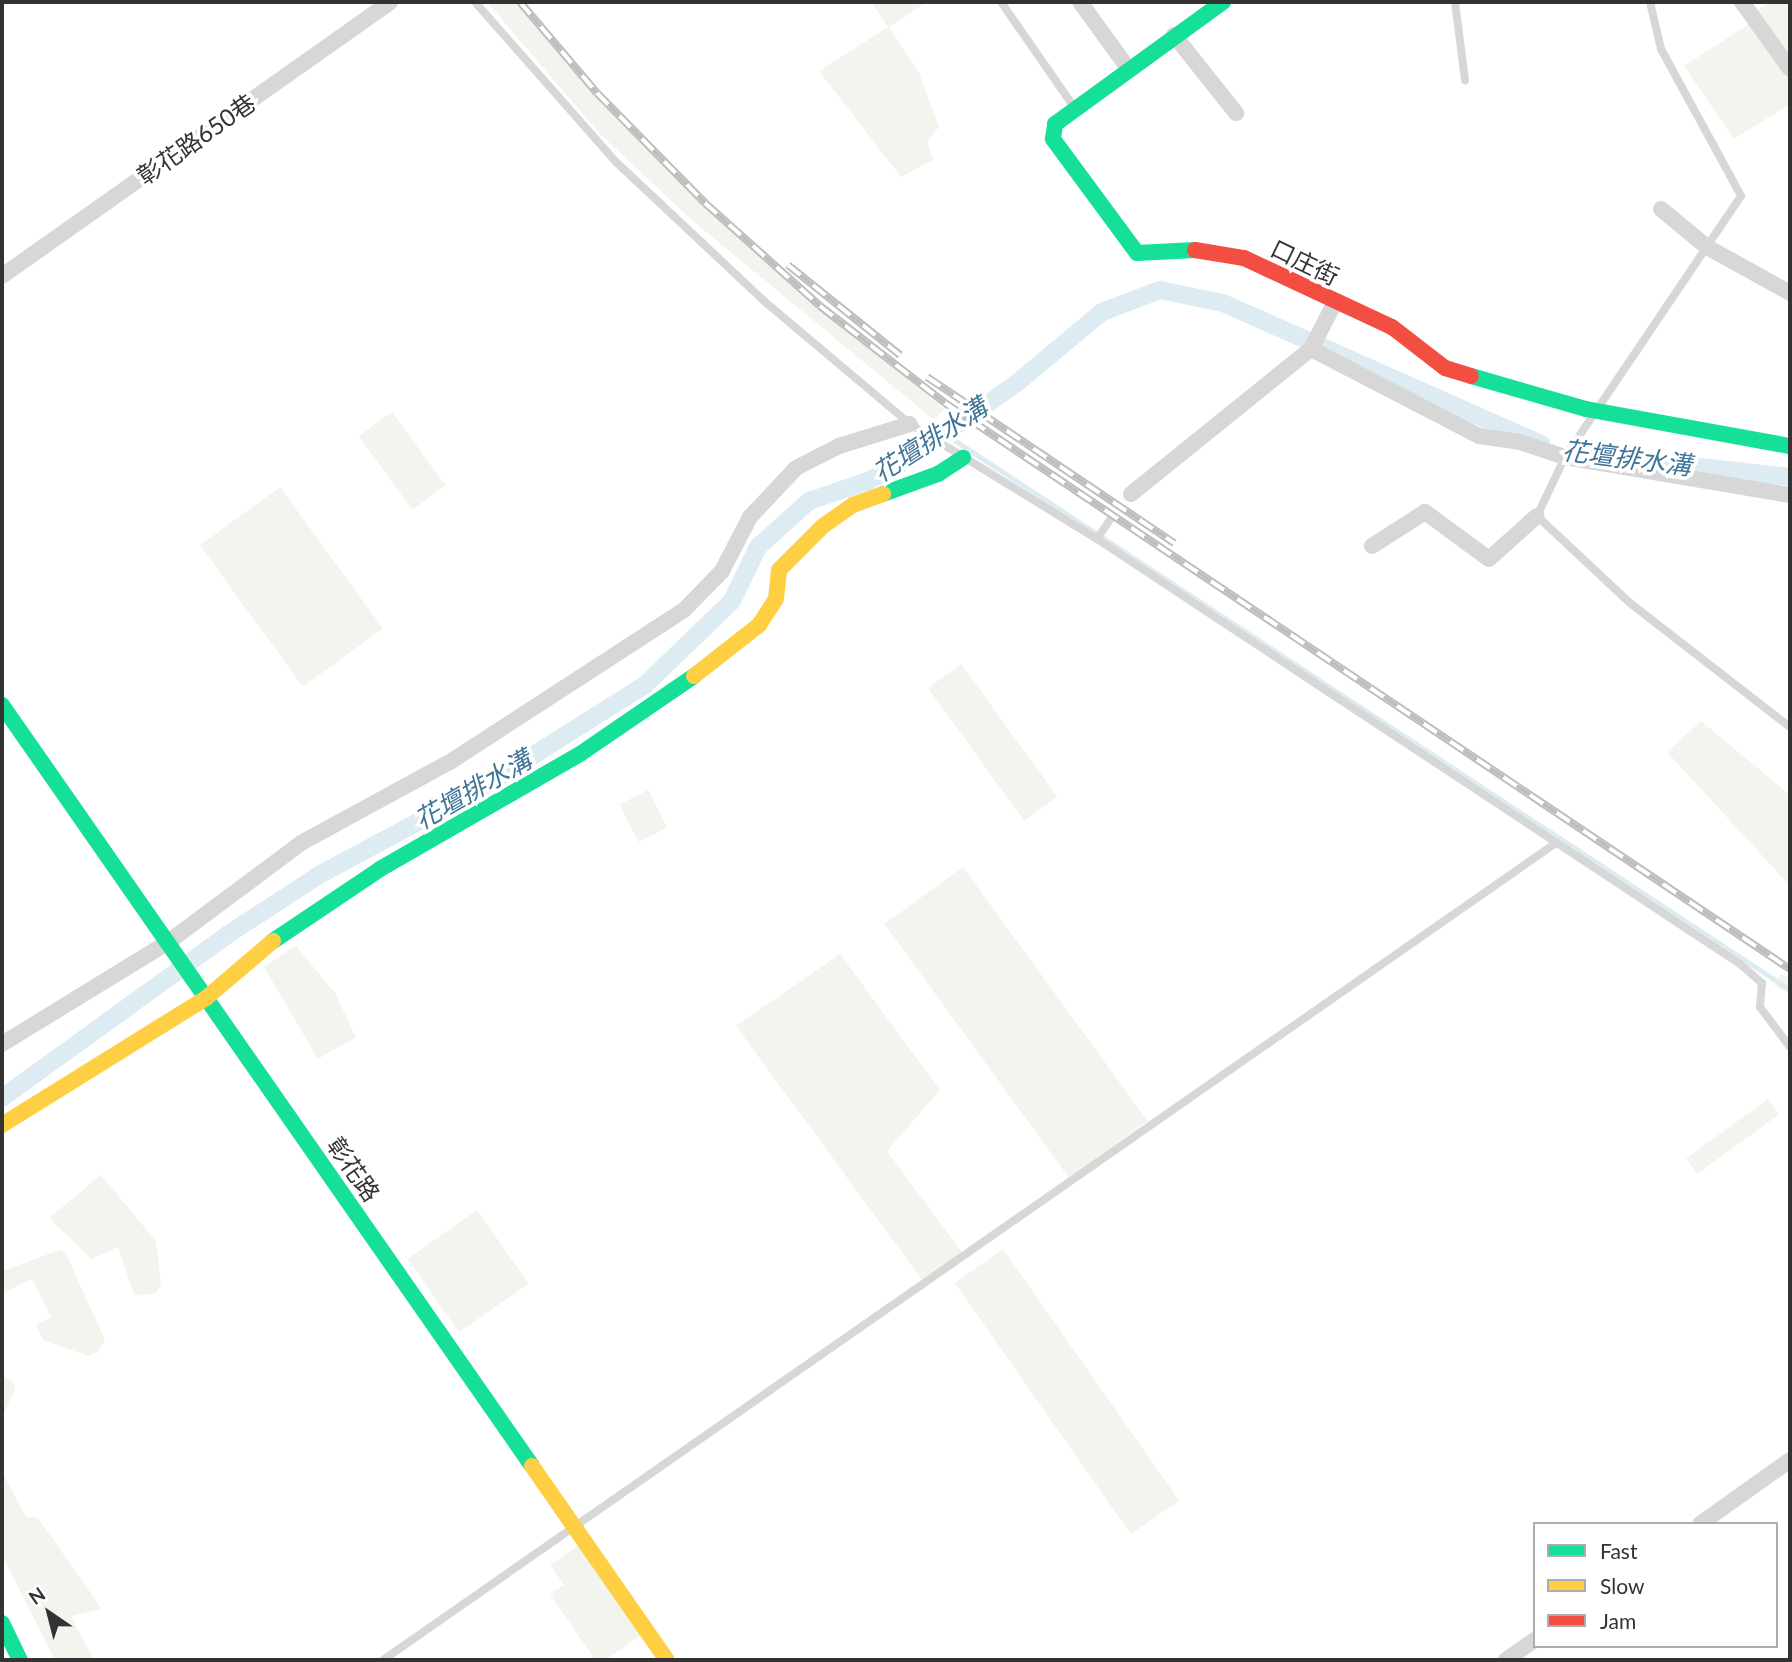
<!DOCTYPE html>
<meta charset="utf-8">
<style>
body{margin:0}
#map{position:relative;width:1792px;height:1662px;overflow:hidden;background:#fff;font-family:Lato,"Noto Sans TC",sans-serif}
div>[style]{position:absolute}
.green>*{inset:0;background:#f1f5ed;transform-origin:0 0}
.stream>*{height:5px;margin:-2.5px;padding:0 2.5px;transform-origin:2.5px;border-radius:2.5px;background:#ddebf3}
.canal>*{height:18px;margin:-9px;padding:0 9px;transform-origin:9px;border-radius:9px;background:#ddebf3}
.lane>*{height:8px;margin:-4px;padding:0 4px;transform-origin:4px;border-radius:4px;background:#d7d7d7}
.street>*{height:16px;margin:-8px;padding:0 8px;transform-origin:8px;border-radius:8px;background:#d7d7d7}
.fast>*{height:16px;margin:-8px;padding:0 8px;transform-origin:8px;border-radius:8px;background:#16e098}
.slow>*{height:16px;margin:-8px;padding:0 8px;transform-origin:8px;border-radius:8px;background:#ffcf43}
.jam>*{height:16px;margin:-8px;padding:0 8px;transform-origin:8px;border-radius:8px;background:#f24e42}
.rail>*{height:8px;margin-top:-4px;transform-origin:0;background:repeating-linear-gradient(90deg,#fff 0 16px,#bebebe 0 32px);box-sizing:border-box;border-block:2px solid #bebebe}
span{translate:-50% -50%;white-space:nowrap;text-align:center;line-height:1.15;-webkit-text-stroke:7px #fff;paint-order:stroke}
.street-label{font-size:24px;color:#333}
.water-label{font-size:26px;color:#3f7597;font-style:italic}
.frame{position:absolute;inset:0;border:4px solid #333;pointer-events:none}
.legend{position:absolute;left:1533px;top:1522px;width:245px;height:126px;box-sizing:border-box;background:#fff;border:2px solid #adadad;margin:0;padding:9px 12px;list-style:none;font-size:21px;color:#333}
.legend li{display:flex;align-items:center;gap:14px;height:35px}
.legend b{width:35px;border:2px solid #adadad}
.north{position:absolute;left:14px;top:1578px;width:70px;height:70px;-webkit-text-stroke:5px #fff;paint-order:stroke;rotate:325deg;font-size:19px;font-weight:700;line-height:28px;text-align:center;color:#333}
.north::after{content:'';display:block;margin:auto;width:24px;height:32px;background:#333;clip-path:polygon(50% 0,100% 100%,50% 72%,0 100%)}
</style>
<div id="map">
<div class="green">
<i style="clip-path:polygon(487px 2px,516px 2px,617px 118px,695px 196px,790px 282px,944px 409px,934px 420px,694px 222px,600px 134px)"></i>
<i style="clip-path:polygon(871px 2px,927px 2px,889px 27px,919px 73px,939px 127px,927px 141px,933px 160px,901px 177px,819px 71px,888px 27px)"></i>
<i style="clip-path:polygon(1769px 2px,1790px 2px,1790px 104px,1734px 139px,1684px 66px,1760px 17px,1756px 11px)"></i>
<i style="left:392px;top:412px;width:91px;height:41px;rotate:54deg"></i>
<i style="left:280px;top:487px;width:175px;height:99px;rotate:54deg"></i>
<i style="left:961px;top:664px;width:164px;height:41px;rotate:54deg"></i>
<i style="clip-path:polygon(1701px 721px,1790px 795px,1790px 886px,1667px 752px)"></i>
<i style="left:648px;top:790px;width:42px;height:32px;rotate:63deg"></i>
<i style="left:963px;top:867px;width:314px;height:97px;rotate:54deg"></i>
<i style="clip-path:polygon(296px 946px,335px 993px,356px 1037px,318px 1059px,264px 967px)"></i>
<i style="clip-path:polygon(840px 954px,940px 1090px,887px 1151px,962px 1252px,922px 1280px,736px 1026px)"></i>
<i style="clip-path:polygon(1781px 973px,1790px 979px,1790px 994px,1774px 985px)"></i>
<i style="left:1768px;top:1099px;width:19px;height:101px;rotate:54deg"></i>
<i style="clip-path:polygon(101px 1175px,156px 1241px,161px 1284px,155px 1294px,134px 1295px,118px 1247px,91px 1259px,49px 1218px)"></i>
<i style="left:477px;top:1210px;width:90px;height:85px;rotate:55deg"></i>
<i style="left:1003px;top:1249px;width:307px;height:59px;rotate:55deg"></i>
<i style="clip-path:polygon(60px 1250px,66px 1254px,105px 1340px,98px 1352px,88px 1356px,43px 1340px,36px 1325px,51px 1317px,32px 1279px,2px 1293px,2px 1271px)"></i>
<i style="clip-path:polygon(2px 1374px,16px 1386px,2px 1418px)"></i>
<i style="clip-path:polygon(2px 1472px,26px 1517px,38px 1518px,102px 1609px,71px 1616px,94px 1660px,55px 1660px,2px 1555px)"></i>
<i style="clip-path:polygon(579px 1545px,646px 1632px,605px 1660px,595px 1660px,550px 1594px,564px 1585px,550px 1565px)"></i>
</div>
<div class="stream">
<i style="left:945px;top:434px;width:1012px;rotate:33.34deg"></i>
</div>
<div class="canal">
<i style="left:1592px;top:455px;width:199px;rotate:6.3deg"></i>
<i style="left:2px;top:1098px;width:278px;rotate:-35.9deg"></i>
<i style="left:227px;top:935px;width:110px;rotate:-33.1deg"></i>
<i style="left:319px;top:875px;width:186px;rotate:-28.2deg"></i>
<i style="left:483px;top:787px;width:191px;rotate:-32.2deg"></i>
<i style="left:645px;top:685px;width:121px;rotate:-44deg"></i>
<i style="left:732px;top:601px;width:60px;rotate:-64.3deg"></i>
<i style="left:758px;top:547px;width:69px;rotate:-42deg"></i>
<i style="left:809px;top:501px;width:62px;rotate:-18.7deg"></i>
<i style="left:868px;top:481px;width:45px;rotate:-27.7deg"></i>
<i style="left:908px;top:460px;width:135px;rotate:-35.3deg"></i>
<i style="left:1018px;top:382px;width:109px;rotate:-39.8deg"></i>
<i style="left:1102px;top:312px;width:62px;rotate:-20.8deg"></i>
<i style="left:1160px;top:290px;width:64px;rotate:11.7deg"></i>
<i style="left:1223px;top:303px;width:348px;rotate:23.9deg"></i>
</div>
<div class="lane">
<i style="left:475px;top:2px;width:212px;rotate:48.6deg"></i>
<i style="left:615px;top:161px;width:204px;rotate:43.2deg"></i>
<i style="left:764px;top:301px;width:191px;rotate:40.1deg"></i>
<i style="left:910px;top:424px;width:220px;rotate:31.6deg"></i>
<i style="left:1097px;top:539px;width:771px;rotate:33.46deg"></i>
<i style="left:1740px;top:964px;width:29px;rotate:41deg"></i>
<i style="left:1762px;top:983px;width:24px;rotate:95deg"></i>
<i style="left:1760px;top:1007px;width:50px;rotate:53.1deg"></i>
<i style="left:1001px;top:2px;width:128px;rotate:55.2deg"></i>
<i style="left:1455px;top:2px;width:79px;rotate:82.7deg"></i>
<i style="left:1650px;top:2px;width:48px;rotate:76.8deg"></i>
<i style="left:1661px;top:49px;width:167px;rotate:61.4deg"></i>
<i style="left:1741px;top:196px;width:315px;rotate:124deg"></i>
<i style="left:1565px;top:457px;width:65px;rotate:115.4deg"></i>
<i style="left:1537px;top:516px;width:127px;rotate:43.1deg"></i>
<i style="left:1630px;top:603px;width:202px;rotate:37.8deg"></i>
<i style="left:1097px;top:539px;width:27px;rotate:-56deg"></i>
<i style="left:383px;top:1660px;width:1429px;rotate:-34.86deg"></i>
</div>
<div class="street">
<i style="left:1080px;top:2px;width:82px;rotate:54deg"></i>
<i style="left:1742px;top:2px;width:82px;rotate:54.4deg"></i>
<i style="left:1174px;top:35px;width:100px;rotate:51.5deg"></i>
<i style="left:1661px;top:209px;width:60px;rotate:39.6deg"></i>
<i style="left:1707px;top:247px;width:95px;rotate:29deg"></i>
<i style="left:2px;top:276px;width:475px;rotate:-35.2deg"></i>
<i style="left:1311px;top:349px;width:189px;rotate:27.4deg"></i>
<i style="left:1479px;top:436px;width:41px;rotate:8.3deg"></i>
<i style="left:1520px;top:442px;width:47px;rotate:18.4deg"></i>
<i style="left:1565px;top:457px;width:228px;rotate:9.6deg"></i>
<i style="left:1131px;top:494px;width:231px;rotate:-38.9deg"></i>
<i style="left:1311px;top:349px;width:53px;rotate:-62.9deg"></i>
<i style="left:1372px;top:546px;width:63px;rotate:-32.7deg"></i>
<i style="left:1425px;top:512px;width:79px;rotate:36.3deg"></i>
<i style="left:1489px;top:559px;width:64px;rotate:-41.9deg"></i>
<i style="left:2px;top:1044px;width:193px;rotate:-31.5deg"></i>
<i style="left:167px;top:943px;width:167px;rotate:-36.7deg"></i>
<i style="left:301px;top:843px;width:173px;rotate:-28.6deg"></i>
<i style="left:453px;top:760px;width:275px;rotate:-33deg"></i>
<i style="left:684px;top:610px;width:54px;rotate:-45.7deg"></i>
<i style="left:722px;top:571px;width:61px;rotate:-62.6deg"></i>
<i style="left:750px;top:517px;width:67px;rotate:-46.8deg"></i>
<i style="left:796px;top:468px;width:48px;rotate:-27.1deg"></i>
<i style="left:839px;top:446px;width:74px;rotate:-17.2deg"></i>
<i style="left:1700px;top:1524px;width:110px;rotate:-35.4deg"></i>
<i style="left:1506px;top:1660px;width:35px;rotate:-35deg"></i>
</div>
<div class="fast">
<i style="left:1195px;top:250px;width:58px;rotate:177deg"></i>
<i style="left:1137px;top:253px;width:142px;rotate:-126.4deg"></i>
<i style="left:1053px;top:139px;width:15px;rotate:-82deg"></i>
<i style="left:1055px;top:124px;width:208px;rotate:-36deg"></i>
<i style="left:1471px;top:376px;width:120px;rotate:16deg"></i>
<i style="left:1586px;top:409px;width:207px;rotate:10.3deg"></i>
<i style="left:883px;top:494px;width:59px;rotate:-20deg"></i>
<i style="left:938px;top:474px;width:30px;rotate:-33deg"></i>
<i style="left:2px;top:705px;width:927px;rotate:55.14deg"></i>
<i style="left:273px;top:941px;width:129px;rotate:-33.9deg"></i>
<i style="left:380px;top:869px;width:231px;rotate:-29.9deg"></i>
<i style="left:580px;top:754px;width:138px;rotate:-34.4deg"></i>
<i style="left:2px;top:1623px;width:41px;rotate:64.1deg"></i>
</div>
<div class="slow">
<i style="left:694px;top:676px;width:83px;rotate:-38.1deg"></i>
<i style="left:759px;top:625px;width:31px;rotate:-57deg"></i>
<i style="left:776px;top:599px;width:29px;rotate:-84deg"></i>
<i style="left:779px;top:570px;width:62px;rotate:-45deg"></i>
<i style="left:823px;top:526px;width:37px;rotate:-35deg"></i>
<i style="left:853px;top:505px;width:32px;rotate:-20deg"></i>
<i style="left:2px;top:1125px;width:240px;rotate:-31.9deg"></i>
<i style="left:206px;top:998px;width:88px;rotate:-40.4deg"></i>
<i style="left:532px;top:1466px;width:236px;rotate:55.2deg"></i>
</div>
<div class="jam">
<i style="left:1195px;top:250px;width:50px;rotate:9.3deg"></i>
<i style="left:1244px;top:258px;width:163px;rotate:25deg"></i>
<i style="left:1392px;top:327px;width:67px;rotate:37.7deg"></i>
<i style="left:1445px;top:368px;width:27px;rotate:17deg"></i>
</div>
<div class="rail">
<i style="left:520px;top:2px;width:119px;rotate:49.8deg"></i>
<i style="left:597px;top:93px;width:154px;rotate:45.5deg"></i>
<i style="left:705px;top:203px;width:154px;rotate:41.8deg"></i>
<i style="left:820px;top:306px;width:158px;rotate:37.8deg"></i>
<i style="left:945px;top:403px;width:1017px;rotate:33.82deg"></i>
<i style="left:788px;top:265px;width:144px;rotate:38.8deg"></i>
<i style="left:927px;top:377px;width:298px;rotate:33.9deg"></i>
</div>
<div class="street-label">
<span style="left:196px;top:139px;rotate:-35deg">彰花路650巷</span>
<span style="left:1305px;top:262px;rotate:26deg">口庄街</span>
<span style="left:354px;top:1169px;rotate:55deg">彰花路</span>
</div>
<div class="water-label">
<span style="left:930px;top:440px;rotate:-33deg">花壇排水溝</span>
<span style="left:1627px;top:458px;rotate:7deg">花壇排水溝</span>
<span style="left:473px;top:790px;rotate:-30deg">花壇排水溝</span>
</div>
<div class="frame"></div>
<ul class="legend">
<li><b style="height:9px;background:#16e098"></b>Fast</li>
<li><b style="height:9px;background:#ffcf43"></b>Slow</li>
<li><b style="height:9px;background:#f24e42"></b>Jam</li>
</ul>
<div class="north">N</div>
</div>
